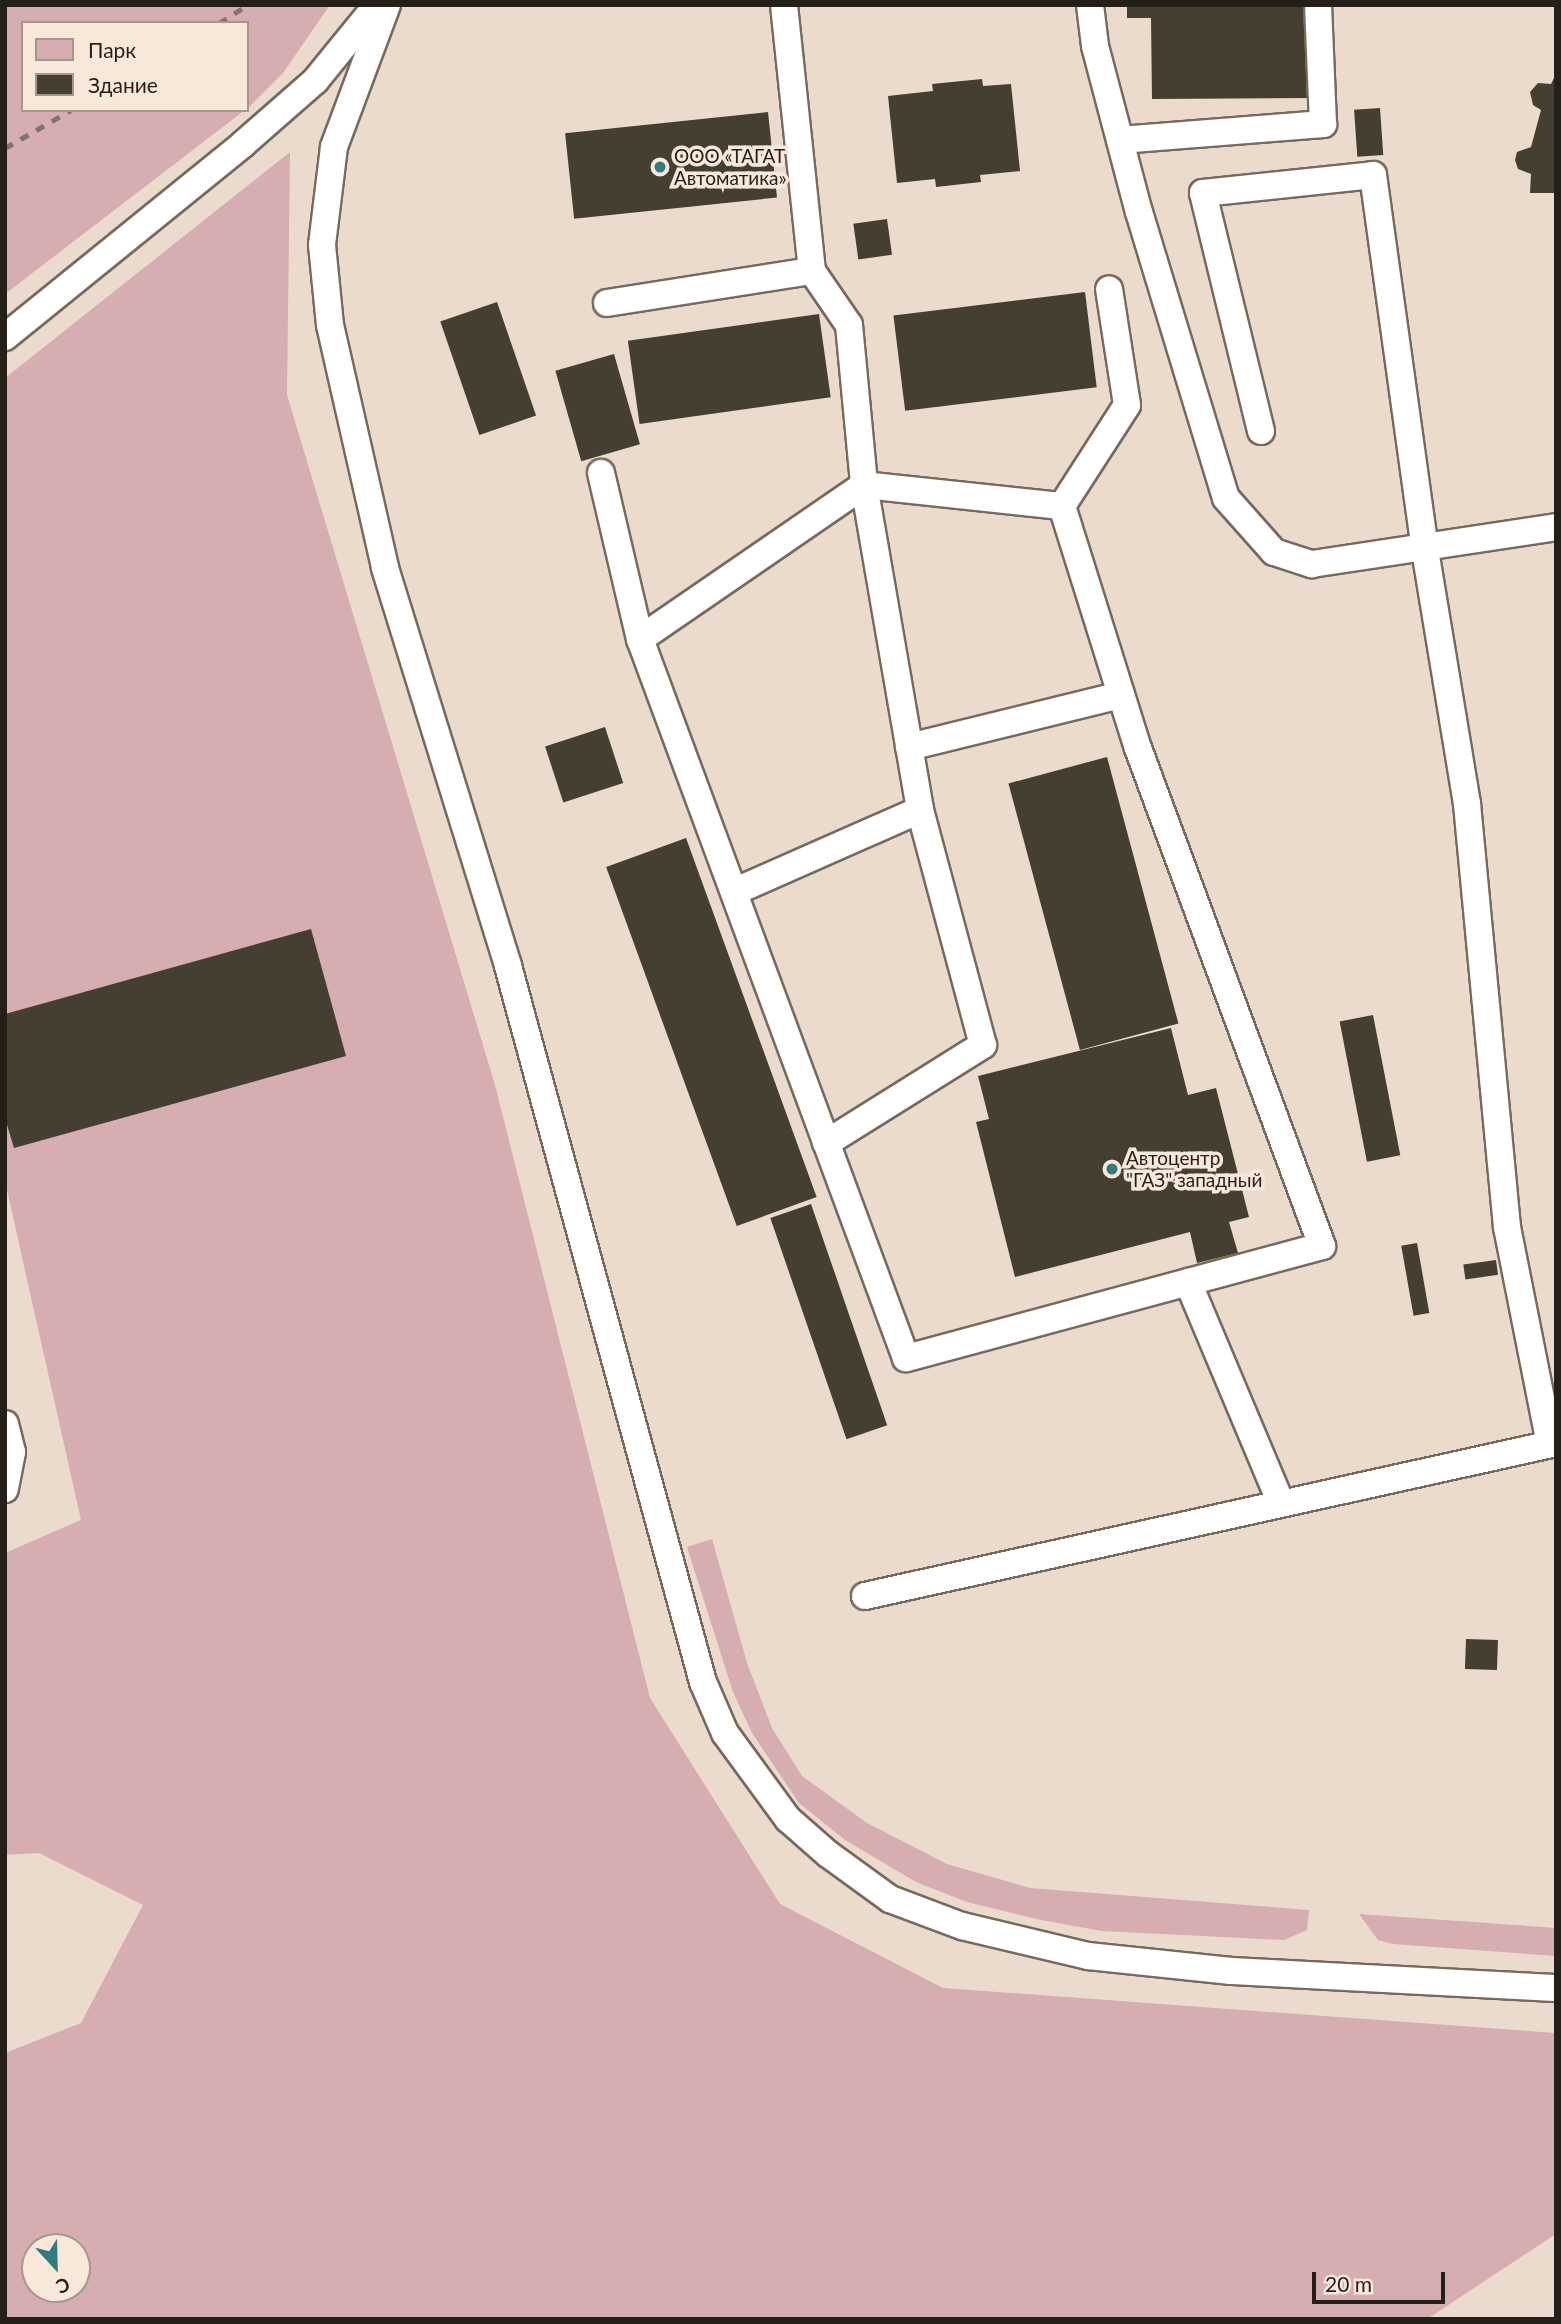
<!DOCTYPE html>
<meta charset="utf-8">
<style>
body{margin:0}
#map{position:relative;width:1561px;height:2324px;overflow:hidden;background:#eadbcd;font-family:Lato,sans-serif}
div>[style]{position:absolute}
.green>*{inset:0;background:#d6adb1}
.building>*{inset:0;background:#443f30;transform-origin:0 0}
.roads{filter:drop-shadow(2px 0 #776a5d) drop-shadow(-2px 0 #776a5d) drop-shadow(0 2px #776a5d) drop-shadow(0 -2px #776a5d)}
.lane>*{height:26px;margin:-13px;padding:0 13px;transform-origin:13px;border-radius:13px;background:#fff}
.rail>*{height:5px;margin-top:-2.5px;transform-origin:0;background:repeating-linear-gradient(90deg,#7f756c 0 9px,transparent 0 18px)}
.dots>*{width:19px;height:19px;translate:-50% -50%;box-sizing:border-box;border:4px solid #f8e8da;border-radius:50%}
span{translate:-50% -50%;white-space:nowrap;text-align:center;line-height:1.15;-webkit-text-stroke:7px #f8e8da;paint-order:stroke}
.poi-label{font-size:19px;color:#251f1a}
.left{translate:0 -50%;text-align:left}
.frame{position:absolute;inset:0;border:7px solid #251f1a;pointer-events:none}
.legend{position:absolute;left:21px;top:21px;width:228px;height:91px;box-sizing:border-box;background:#f8e8da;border:2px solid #a4988d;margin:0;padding:9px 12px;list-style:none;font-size:21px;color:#251f1a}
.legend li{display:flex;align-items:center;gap:14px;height:35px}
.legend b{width:35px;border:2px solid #a4988d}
.north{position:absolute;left:21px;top:2233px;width:70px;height:70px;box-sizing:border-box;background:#f8e8da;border:2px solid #a4988d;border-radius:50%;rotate:158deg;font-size:19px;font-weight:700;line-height:28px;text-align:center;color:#251f1a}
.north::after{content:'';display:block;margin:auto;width:24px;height:32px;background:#327c7f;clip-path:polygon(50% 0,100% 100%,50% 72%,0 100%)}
.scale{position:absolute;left:1312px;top:2272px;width:133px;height:32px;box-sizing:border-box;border:4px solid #251f1a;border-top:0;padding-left:9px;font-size:21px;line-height:24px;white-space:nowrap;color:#251f1a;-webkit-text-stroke:5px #f8e8da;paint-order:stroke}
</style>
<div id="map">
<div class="green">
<i style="clip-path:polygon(5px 5px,330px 5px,283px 73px,247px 109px,247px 23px,23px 23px,23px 110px,245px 110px,5px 294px)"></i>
<i style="clip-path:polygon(evenodd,290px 152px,287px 395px,495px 1085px,650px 1698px,780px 1904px,943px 1988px,1556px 2033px,1556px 2234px,1427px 2319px,5px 2319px,5px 2053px,81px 2023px,143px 1905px,39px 1853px,5px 1855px,5px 1553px,81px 1520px,5px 1181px,5px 378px,290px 152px,35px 2247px,77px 2247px,77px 2289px,35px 2289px,35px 2247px)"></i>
<i style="clip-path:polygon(712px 1539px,747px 1663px,772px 1728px,802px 1776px,867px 1823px,947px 1864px,1030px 1888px,1309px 1910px,1307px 1930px,1284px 1940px,1102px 1931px,1041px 1920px,967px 1902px,916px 1882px,845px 1840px,799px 1803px,752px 1733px,733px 1692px,687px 1547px)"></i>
<i style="clip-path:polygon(1359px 1914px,1556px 1928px,1556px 1956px,1393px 1944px,1378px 1940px)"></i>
</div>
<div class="building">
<i style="clip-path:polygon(1127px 5px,1311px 5px,1311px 98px,1152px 99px,1151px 18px,1127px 18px)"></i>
<i style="clip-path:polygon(1556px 74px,1556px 193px,1530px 193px,1531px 174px,1518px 169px,1515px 160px,1517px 152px,1531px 147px,1541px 110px,1533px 105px,1530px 92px,1538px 83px,1551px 84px)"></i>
<i style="clip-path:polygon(982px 79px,983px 86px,1011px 84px,1020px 171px,980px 175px,981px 182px,936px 187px,935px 179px,897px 183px,888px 96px,933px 91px,932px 84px)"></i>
<i style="left:1380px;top:108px;width:47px;height:26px;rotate:86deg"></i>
<i style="left:768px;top:112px;width:86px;height:204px;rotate:84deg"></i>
<i style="left:887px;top:219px;width:36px;height:34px;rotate:82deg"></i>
<i style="left:1085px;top:292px;width:96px;height:193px;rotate:83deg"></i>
<i style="left:497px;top:302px;width:120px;height:60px;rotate:71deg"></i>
<i style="left:819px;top:314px;width:84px;height:193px;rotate:82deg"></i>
<i style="left:614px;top:354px;width:94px;height:61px;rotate:74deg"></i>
<i style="left:605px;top:727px;width:59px;height:63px;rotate:72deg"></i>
<i style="left:1107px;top:757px;width:276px;height:102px;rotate:75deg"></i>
<i style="left:686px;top:838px;width:382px;height:85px;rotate:70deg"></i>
<i style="clip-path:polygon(311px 929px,346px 1056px,14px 1148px,5px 1118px,5px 1014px)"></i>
<i style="left:1373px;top:1015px;width:143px;height:34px;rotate:79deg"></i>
<i style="clip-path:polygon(1171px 1028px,1188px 1095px,1216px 1088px,1249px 1217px,1229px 1222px,1238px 1253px,1197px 1263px,1190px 1232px,1015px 1277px,976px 1122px,989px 1119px,978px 1076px)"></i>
<i style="left:811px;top:1204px;width:234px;height:43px;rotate:71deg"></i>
<i style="left:1417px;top:1243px;width:71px;height:16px;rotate:80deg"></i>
<i style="left:1496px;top:1260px;width:15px;height:33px;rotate:82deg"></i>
<i style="left:1466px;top:1639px;width:32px;height:30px;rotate:2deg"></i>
</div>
<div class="roads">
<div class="lane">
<i style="left:387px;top:5px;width:152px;rotate:110.5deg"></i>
<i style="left:334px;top:147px;width:99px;rotate:97deg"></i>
<i style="left:322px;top:245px;width:80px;rotate:84.3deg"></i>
<i style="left:330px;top:325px;width:249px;rotate:77.2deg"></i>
<i style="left:385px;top:568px;width:417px;rotate:72.8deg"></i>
<i style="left:508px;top:966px;width:742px;rotate:74.77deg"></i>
<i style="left:703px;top:1682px;width:56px;rotate:66.7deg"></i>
<i style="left:725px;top:1733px;width:107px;rotate:53.8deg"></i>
<i style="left:788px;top:1819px;width:53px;rotate:41.2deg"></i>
<i style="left:828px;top:1854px;width:77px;rotate:36deg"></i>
<i style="left:890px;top:1899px;width:77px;rotate:20.6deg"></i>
<i style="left:962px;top:1926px;width:130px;rotate:13.4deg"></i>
<i style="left:1088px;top:1956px;width:144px;rotate:6deg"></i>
<i style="left:1231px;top:1971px;width:325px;rotate:3deg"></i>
<i style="left:784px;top:5px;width:267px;rotate:84deg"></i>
<i style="left:812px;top:271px;width:65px;rotate:55.6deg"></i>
<i style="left:849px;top:325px;width:161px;rotate:84.6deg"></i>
<i style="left:864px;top:485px;width:330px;rotate:80.2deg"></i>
<i style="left:920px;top:810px;width:243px;rotate:75deg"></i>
<i style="left:983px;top:1045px;width:185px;rotate:148deg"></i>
<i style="left:1090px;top:5px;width:41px;rotate:83deg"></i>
<i style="left:1095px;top:46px;width:172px;rotate:75.2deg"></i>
<i style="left:1139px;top:212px;width:299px;rotate:73.1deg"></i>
<i style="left:1226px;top:498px;width:72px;rotate:48.4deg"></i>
<i style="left:1274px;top:552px;width:40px;rotate:18deg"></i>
<i style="left:1312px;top:564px;width:247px;rotate:-8.6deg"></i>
<i style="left:1120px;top:140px;width:204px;rotate:-4.5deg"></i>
<i style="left:1323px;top:124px;width:119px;rotate:-92.4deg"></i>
<i style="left:607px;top:303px;width:207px;rotate:-8.9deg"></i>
<i style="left:5px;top:337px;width:306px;rotate:-39deg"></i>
<i style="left:243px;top:144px;width:96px;rotate:-41.2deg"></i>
<i style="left:315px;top:81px;width:98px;rotate:-50.8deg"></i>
<i style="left:1261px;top:431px;width:245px;rotate:-103.7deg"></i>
<i style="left:1203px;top:193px;width:171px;rotate:-6deg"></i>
<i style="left:1373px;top:175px;width:373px;rotate:82.1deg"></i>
<i style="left:1424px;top:544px;width:264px;rotate:80.6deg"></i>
<i style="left:1467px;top:804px;width:425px;rotate:84.6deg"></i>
<i style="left:1507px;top:1227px;width:221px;rotate:78.8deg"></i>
<i style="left:601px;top:473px;width:171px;rotate:76.8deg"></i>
<i style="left:864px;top:485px;width:199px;rotate:6.1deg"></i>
<i style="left:1062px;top:506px;width:254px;rotate:72.6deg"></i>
<i style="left:1138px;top:748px;width:531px;rotate:69.72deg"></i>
<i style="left:1322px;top:1246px;width:431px;rotate:164.9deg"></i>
<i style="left:906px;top:1358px;width:767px;rotate:-110.3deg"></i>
<i style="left:640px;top:639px;width:272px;rotate:-34.5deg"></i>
<i style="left:1062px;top:506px;width:120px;rotate:-57.2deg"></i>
<i style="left:1127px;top:405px;width:117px;rotate:-98.8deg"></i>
<i style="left:909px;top:747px;width:218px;rotate:-13.8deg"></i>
<i style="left:736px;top:891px;width:201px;rotate:-23.8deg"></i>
<i style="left:1188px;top:1282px;width:238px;rotate:67.2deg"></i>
<i style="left:5px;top:1424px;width:29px;rotate:76deg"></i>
<i style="left:12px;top:1452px;width:38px;rotate:101deg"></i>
<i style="left:865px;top:1596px;width:708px;rotate:-12.48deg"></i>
</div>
</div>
<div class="rail">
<i style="left:219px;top:23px;width:34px;rotate:-32deg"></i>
<i style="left:5px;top:148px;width:76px;rotate:-29.9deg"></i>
</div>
<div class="dots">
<i style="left:660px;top:167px;background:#327c7f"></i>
<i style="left:1112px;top:1169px;background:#327c7f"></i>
</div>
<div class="poi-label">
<span class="left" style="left:674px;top:167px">ООО «ТАГАТ<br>Автоматика»</span>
<span class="left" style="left:1126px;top:1169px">Автоцентр<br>"ГАЗ" западный</span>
</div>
<div class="frame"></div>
<ul class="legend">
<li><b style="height:19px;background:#d6adb1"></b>Парк</li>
<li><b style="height:19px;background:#443f30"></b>Здание</li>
</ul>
<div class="north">С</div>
<div class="scale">20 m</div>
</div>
